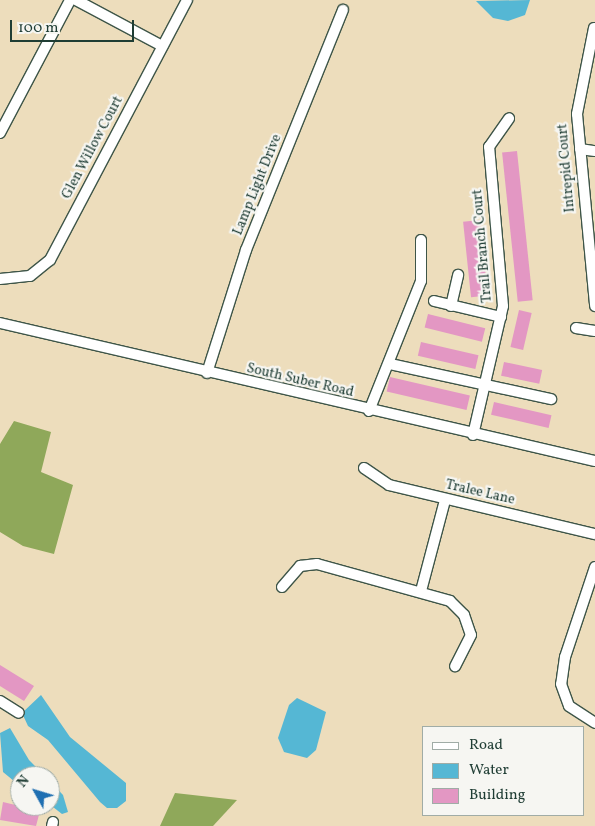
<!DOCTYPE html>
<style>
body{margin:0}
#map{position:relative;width:595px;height:826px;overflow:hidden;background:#edddbc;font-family:Vollkorn,serif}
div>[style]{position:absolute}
.forest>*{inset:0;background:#8fa85a}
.water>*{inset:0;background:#55b7d4}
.building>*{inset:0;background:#e397c3;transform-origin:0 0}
.roads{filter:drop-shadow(1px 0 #3e5548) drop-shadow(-1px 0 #3e5548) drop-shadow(0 1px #3e5548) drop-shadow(0 -1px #3e5548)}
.minor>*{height:10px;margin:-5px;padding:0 5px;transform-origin:5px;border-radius:5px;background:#fff}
span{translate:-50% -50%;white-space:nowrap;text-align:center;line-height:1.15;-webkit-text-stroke:4.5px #f6f6f2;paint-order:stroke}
.street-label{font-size:14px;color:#1f3d34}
.legend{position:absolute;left:422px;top:726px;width:162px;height:90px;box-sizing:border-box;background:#f6f6f2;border:1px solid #a0aca6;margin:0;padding:6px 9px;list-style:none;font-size:15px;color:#1f3d34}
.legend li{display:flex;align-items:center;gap:10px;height:25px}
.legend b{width:25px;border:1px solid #a0aca6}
.north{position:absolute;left:10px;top:766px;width:50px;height:50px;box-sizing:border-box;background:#f6f6f2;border:1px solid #a0aca6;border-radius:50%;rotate:309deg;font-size:14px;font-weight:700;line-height:20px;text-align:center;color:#1f3d34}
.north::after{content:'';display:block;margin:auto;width:18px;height:22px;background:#1f6fb2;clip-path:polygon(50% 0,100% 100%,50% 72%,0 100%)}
.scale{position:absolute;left:10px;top:20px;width:124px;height:22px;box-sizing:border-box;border:2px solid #1f3d34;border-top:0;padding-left:6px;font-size:15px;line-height:18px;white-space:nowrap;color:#1f3d34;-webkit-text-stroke:4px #f6f6f2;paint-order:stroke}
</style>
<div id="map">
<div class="forest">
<i style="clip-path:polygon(14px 421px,51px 432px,41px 472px,73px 485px,54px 554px,23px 546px,0 532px,0 444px)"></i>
<i style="clip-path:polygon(175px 793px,237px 800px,213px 826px,160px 826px)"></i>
</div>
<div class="water">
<i style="clip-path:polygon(530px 0,525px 15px,508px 21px,493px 18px,476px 1px)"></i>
<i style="clip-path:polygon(41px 695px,70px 737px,126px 783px,126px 801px,117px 808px,107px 808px,100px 802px,48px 740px,28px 726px,22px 713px)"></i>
<i style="clip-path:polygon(297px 698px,326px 712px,316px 750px,307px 758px,284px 752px,278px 738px,289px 705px)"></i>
<i style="clip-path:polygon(10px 728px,29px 760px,45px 776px,20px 776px,20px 786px,3px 772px,0 733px)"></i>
<i style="clip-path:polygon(50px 781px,63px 795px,68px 812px,62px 814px,53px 807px)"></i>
</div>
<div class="building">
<i style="left:517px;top:151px;width:150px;height:15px;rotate:84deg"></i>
<i style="left:480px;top:220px;width:76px;height:17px;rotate:84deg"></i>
<i style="left:519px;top:310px;width:13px;height:38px;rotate:13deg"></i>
<i style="left:428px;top:314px;width:59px;height:14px;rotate:14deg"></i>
<i style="left:421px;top:342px;width:59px;height:14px;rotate:13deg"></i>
<i style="left:504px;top:362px;width:39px;height:14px;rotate:12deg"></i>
<i style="left:390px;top:377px;width:82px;height:15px;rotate:13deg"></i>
<i style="left:494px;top:402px;width:59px;height:13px;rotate:13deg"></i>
<i style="clip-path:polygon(0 665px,34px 686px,24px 701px,0 686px)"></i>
<i style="clip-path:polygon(3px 802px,40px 811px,36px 826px,0 820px)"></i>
</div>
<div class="roads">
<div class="minor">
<i style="left:76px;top:0;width:98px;rotate:28.1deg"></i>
<i style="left:594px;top:28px;width:88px;rotate:101.2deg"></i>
<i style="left:577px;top:114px;width:193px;rotate:84.6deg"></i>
<i style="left:0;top:133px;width:150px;rotate:-62.2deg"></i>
<i style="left:580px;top:149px;width:15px;rotate:8deg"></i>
<i style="left:0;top:279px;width:30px;rotate:-6deg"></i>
<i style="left:30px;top:276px;width:26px;rotate:-39deg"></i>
<i style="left:50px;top:260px;width:294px;rotate:-62.2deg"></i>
<i style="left:434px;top:301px;width:69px;rotate:13.4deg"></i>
<i style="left:451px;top:306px;width:32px;rotate:-77deg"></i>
<i style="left:0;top:323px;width:611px;rotate:13.06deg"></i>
<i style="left:576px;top:328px;width:19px;rotate:9deg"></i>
<i style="left:390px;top:364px;width:165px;rotate:12.3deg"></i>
<i style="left:207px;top:373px;width:129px;rotate:-72.4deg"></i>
<i style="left:246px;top:250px;width:259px;rotate:-68deg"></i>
<i style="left:369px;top:411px;width:140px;rotate:-68.2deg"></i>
<i style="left:421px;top:281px;width:41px;rotate:-90deg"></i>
<i style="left:473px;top:435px;width:132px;rotate:-76.9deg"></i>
<i style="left:503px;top:306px;width:160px;rotate:-95deg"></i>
<i style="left:489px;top:147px;width:35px;rotate:-55deg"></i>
<i style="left:364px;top:468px;width:30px;rotate:34deg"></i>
<i style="left:389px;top:485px;width:212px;rotate:13.4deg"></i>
<i style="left:595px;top:567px;width:95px;rotate:108.4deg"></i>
<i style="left:565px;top:657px;width:27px;rotate:98deg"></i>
<i style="left:561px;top:684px;width:23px;rotate:70deg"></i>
<i style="left:569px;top:706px;width:31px;rotate:33deg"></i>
<i style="left:282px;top:587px;width:28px;rotate:-49deg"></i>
<i style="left:300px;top:566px;width:17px;rotate:-7deg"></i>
<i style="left:317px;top:564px;width:138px;rotate:15.5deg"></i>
<i style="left:450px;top:601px;width:20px;rotate:45deg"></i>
<i style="left:464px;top:615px;width:21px;rotate:71deg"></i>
<i style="left:471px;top:635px;width:35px;rotate:117deg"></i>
<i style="left:421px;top:591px;width:94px;rotate:-75.2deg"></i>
<i style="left:0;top:701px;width:22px;rotate:32deg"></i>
<i style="left:52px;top:826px;width:4px;rotate:-76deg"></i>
</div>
</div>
<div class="street-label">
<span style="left:93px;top:148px;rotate:-62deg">Glen Willow Court</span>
<span style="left:567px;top:168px;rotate:-95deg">Intrepid Court</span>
<span style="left:258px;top:185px;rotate:-68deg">Lamp Light Drive</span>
<span style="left:483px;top:246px;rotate:-95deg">Trail Branch Court</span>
<span style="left:300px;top:381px;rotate:13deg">South Suber Road</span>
<span style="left:480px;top:493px;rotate:13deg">Tralee Lane</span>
</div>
<ul class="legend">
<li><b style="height:6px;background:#fff"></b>Road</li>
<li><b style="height:14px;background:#55b7d4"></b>Water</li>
<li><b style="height:14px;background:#e397c3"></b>Building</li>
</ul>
<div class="north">N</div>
<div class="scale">100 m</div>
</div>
